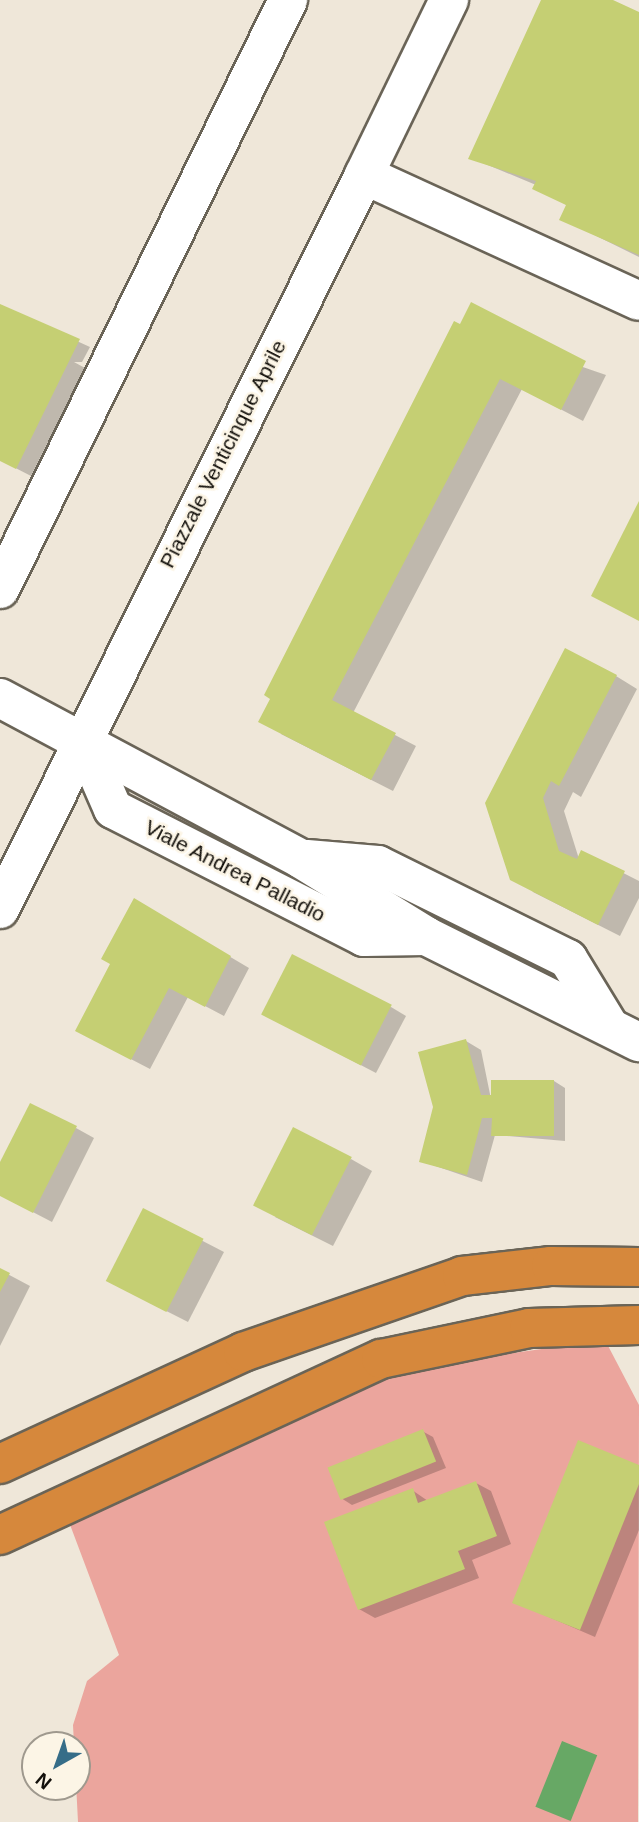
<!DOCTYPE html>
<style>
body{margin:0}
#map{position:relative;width:639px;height:1822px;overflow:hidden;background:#efe7d9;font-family:Helvetica,sans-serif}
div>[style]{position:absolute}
.green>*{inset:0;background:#eba59d}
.water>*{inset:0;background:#67a865;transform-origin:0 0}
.shadow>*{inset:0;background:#0003}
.building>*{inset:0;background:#c5cf73;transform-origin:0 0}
.roads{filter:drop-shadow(2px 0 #6a6457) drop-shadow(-2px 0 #6a6457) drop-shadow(0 2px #6a6457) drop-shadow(0 -2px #6a6457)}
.minor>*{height:38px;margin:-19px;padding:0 19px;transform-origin:19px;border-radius:19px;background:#fff}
.tertiary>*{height:38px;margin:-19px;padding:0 19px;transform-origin:19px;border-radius:19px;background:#fff}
.trunk>*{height:38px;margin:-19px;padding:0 19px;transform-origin:19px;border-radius:19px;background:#d6883c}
span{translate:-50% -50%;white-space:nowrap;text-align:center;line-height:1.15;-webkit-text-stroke:5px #fcf5e6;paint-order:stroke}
.street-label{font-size:21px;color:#13100b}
.north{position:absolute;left:21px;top:1731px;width:70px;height:70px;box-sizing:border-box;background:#fcf5e6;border:2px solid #9f998e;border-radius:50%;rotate:220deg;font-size:19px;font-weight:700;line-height:28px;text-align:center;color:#13100b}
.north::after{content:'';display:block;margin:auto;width:24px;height:32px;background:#366d88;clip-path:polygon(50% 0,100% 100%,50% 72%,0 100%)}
</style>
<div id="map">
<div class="green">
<i style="clip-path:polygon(605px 1340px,639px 1405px,638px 1822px,78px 1822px,73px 1725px,87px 1681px,119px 1655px,69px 1522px,408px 1368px)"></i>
</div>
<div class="water">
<i style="left:562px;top:1741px;width:38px;height:71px;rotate:22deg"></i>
</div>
<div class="shadow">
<i style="clip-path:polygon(543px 0,609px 0,639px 14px,639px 257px,562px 219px,568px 206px,536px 185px,471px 158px)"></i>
<i style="clip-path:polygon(0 306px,90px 347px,82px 362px,74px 362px,85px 368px,31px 476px,0 460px)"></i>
<i style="clip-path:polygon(455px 323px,606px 375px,583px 421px,522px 389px,353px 713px,416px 746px,393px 791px,281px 734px)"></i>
<i style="clip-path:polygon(616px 676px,637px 689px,581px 797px,573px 792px,564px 811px,579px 859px,582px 852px,639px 881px,639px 898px,620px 936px,533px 892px,486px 803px)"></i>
<i style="clip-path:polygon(134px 900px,249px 968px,224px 1016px,188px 997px,150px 1069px,96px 1041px)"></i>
<i style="clip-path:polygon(391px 1007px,406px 1016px,376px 1073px,278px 1022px)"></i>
<i style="clip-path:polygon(466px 1041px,481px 1050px,491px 1099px,554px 1081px,565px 1088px,565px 1141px,495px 1135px,482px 1182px,421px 1161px)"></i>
<i style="clip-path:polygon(76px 1128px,94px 1138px,52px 1222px,0 1195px,0 1166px)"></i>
<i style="clip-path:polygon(351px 1159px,372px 1171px,333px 1246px,275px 1217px)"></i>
<i style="clip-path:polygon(143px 1210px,224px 1252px,188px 1322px,129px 1292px)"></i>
<i style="clip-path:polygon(0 1270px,30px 1286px,0 1346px)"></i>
<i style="clip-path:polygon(422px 1431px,433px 1437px,446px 1468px,352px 1505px,341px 1498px)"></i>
<i style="clip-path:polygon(639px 1467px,639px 1530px,595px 1637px,514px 1602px)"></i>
<i style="clip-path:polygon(476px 1483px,491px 1491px,511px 1544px,472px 1560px,479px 1578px,375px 1618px,359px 1609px,412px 1490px,428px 1501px)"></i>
</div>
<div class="building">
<i style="clip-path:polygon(541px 0,613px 0,639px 12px,639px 255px,559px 220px,566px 205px,532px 189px,536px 181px,468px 159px)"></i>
<i style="clip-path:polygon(471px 302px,586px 361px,561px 410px,500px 379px,332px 700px,396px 733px,371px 780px,258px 722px,270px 699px,264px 695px,454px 321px,460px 324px)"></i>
<i style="clip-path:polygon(0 304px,80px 339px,16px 469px,0 461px)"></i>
<i style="clip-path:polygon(639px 501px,639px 621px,591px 596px)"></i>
<i style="clip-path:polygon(565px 648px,617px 675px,559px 786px,551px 781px,543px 798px,559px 851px,577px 859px,581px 850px,625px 871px,598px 925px,510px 880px,485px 803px)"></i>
<i style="clip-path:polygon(134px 898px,231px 956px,205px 1007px,169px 988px,131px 1060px,75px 1031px,110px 964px,101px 959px)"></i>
<i style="left:292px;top:954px;width:112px;height:68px;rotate:27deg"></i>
<i style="clip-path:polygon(466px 1039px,481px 1095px,491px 1095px,491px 1080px,554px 1080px,554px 1136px,491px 1136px,492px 1118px,482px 1118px,467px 1175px,419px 1162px,433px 1107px,418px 1052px)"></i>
<i style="clip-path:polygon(30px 1103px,77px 1126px,33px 1213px,0 1196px,0 1162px)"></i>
<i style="left:293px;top:1127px;width:66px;height:88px;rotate:27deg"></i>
<i style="left:143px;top:1208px;width:68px;height:82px;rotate:27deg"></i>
<i style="clip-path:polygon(0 1268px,10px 1273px,0 1292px)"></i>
<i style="left:423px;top:1429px;width:35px;height:103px;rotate:68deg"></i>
<i style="clip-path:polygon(578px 1440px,639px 1465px,639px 1484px,580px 1630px,512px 1603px)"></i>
<i style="clip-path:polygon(476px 1481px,497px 1536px,458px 1551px,465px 1569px,358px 1610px,324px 1522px,413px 1488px,418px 1503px)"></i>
</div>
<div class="roads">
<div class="minor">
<i style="left:364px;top:175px;width:195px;rotate:-64.1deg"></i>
<i style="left:0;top:589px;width:656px;rotate:-63.94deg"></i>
</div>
<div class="tertiary">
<i style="left:0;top:698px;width:341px;rotate:28.1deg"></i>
<i style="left:301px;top:859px;width:147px;rotate:31.6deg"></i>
<i style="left:426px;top:936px;width:238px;rotate:26.5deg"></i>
<i style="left:85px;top:745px;width:70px;rotate:66.4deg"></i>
<i style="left:113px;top:809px;width:282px;rotate:27deg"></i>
<i style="left:364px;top:937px;width:62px;rotate:-0.9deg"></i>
<i style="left:307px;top:859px;width:71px;rotate:4.8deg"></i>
<i style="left:378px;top:865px;width:212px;rotate:26.3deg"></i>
<i style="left:568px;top:959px;width:79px;rotate:58.5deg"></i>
<i style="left:0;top:909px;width:819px;rotate:-63.62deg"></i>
<i style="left:364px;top:175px;width:302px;rotate:24.6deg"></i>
</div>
<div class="trunk">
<i style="left:0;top:1464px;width:268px;rotate:-24.7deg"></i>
<i style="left:243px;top:1352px;width:232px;rotate:-19.1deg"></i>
<i style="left:462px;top:1276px;width:90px;rotate:-6.4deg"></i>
<i style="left:551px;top:1266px;width:88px;rotate:0.7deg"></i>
<i style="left:0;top:1535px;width:420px;rotate:-24.8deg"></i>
<i style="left:381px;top:1359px;width:151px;rotate:-11.8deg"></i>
<i style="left:529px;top:1328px;width:110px;rotate:-1.6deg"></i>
</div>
</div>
<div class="street-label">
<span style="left:223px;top:454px;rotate:-63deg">Piazzale Venticinque Aprile</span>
<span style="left:235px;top:871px;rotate:27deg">Viale Andrea Palladio</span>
</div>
<div class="north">N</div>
</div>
